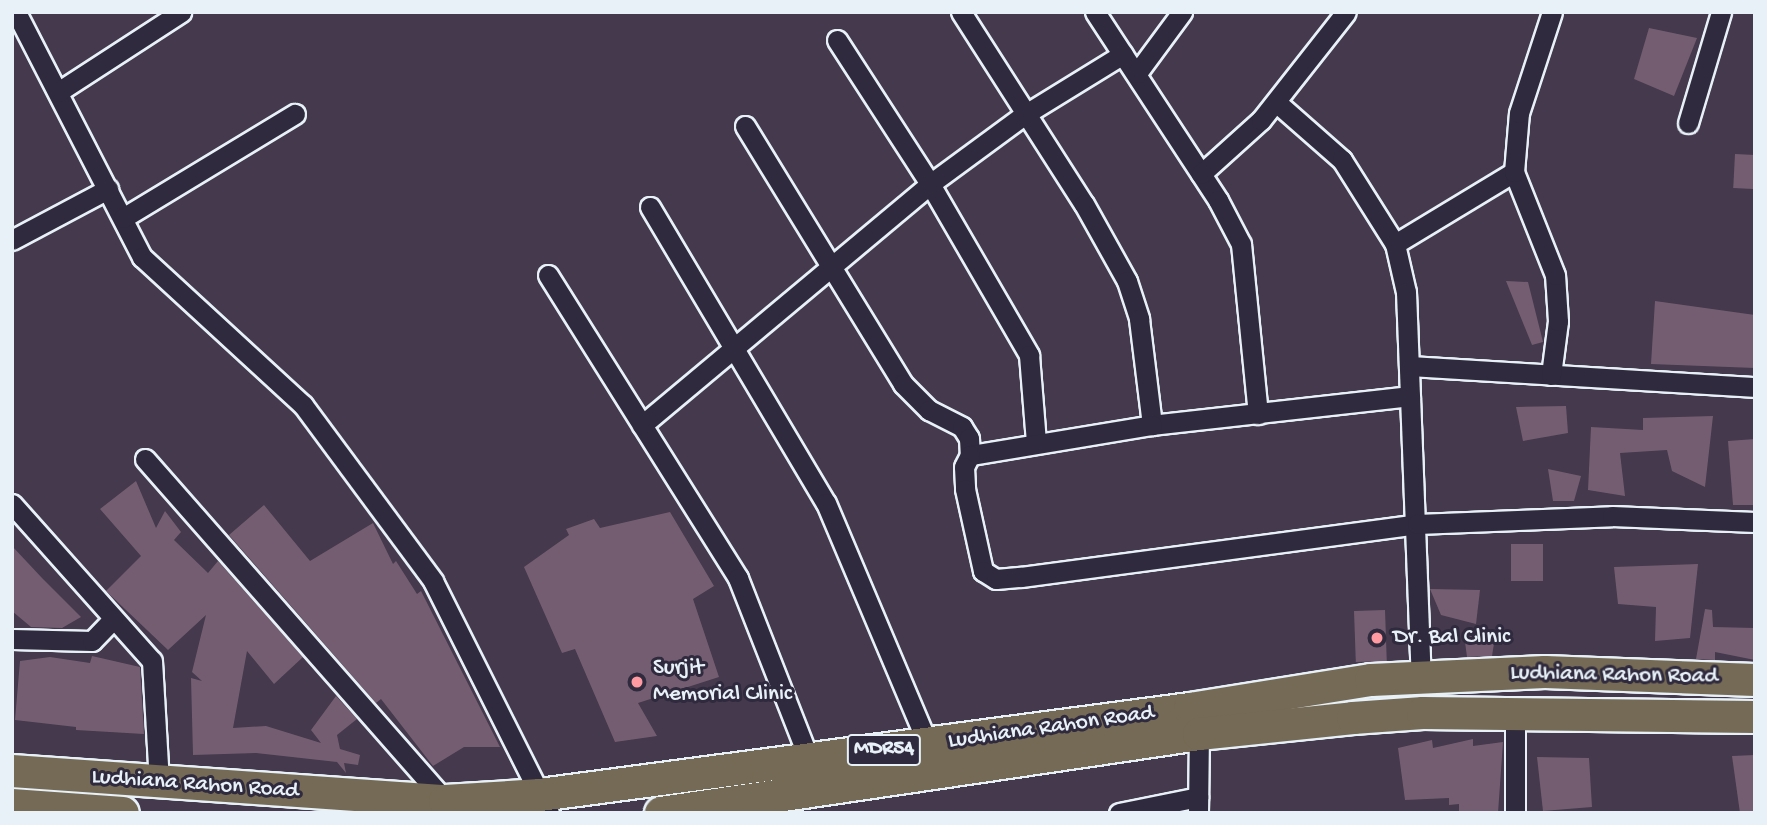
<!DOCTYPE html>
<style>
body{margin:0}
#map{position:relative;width:1767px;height:825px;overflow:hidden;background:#44394d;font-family:"Gochi Hand",sans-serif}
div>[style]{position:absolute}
.building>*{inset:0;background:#755d71;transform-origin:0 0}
.roads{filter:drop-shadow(2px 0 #e8f1f8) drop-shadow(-2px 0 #e8f1f8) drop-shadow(0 2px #e8f1f8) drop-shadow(0 -2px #e8f1f8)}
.street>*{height:19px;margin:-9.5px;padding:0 9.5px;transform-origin:9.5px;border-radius:9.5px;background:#2f2a3d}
.primary>*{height:32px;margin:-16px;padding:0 16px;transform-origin:16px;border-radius:16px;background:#756a55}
.dots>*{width:19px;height:19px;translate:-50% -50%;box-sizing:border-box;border:4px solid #2f2a3d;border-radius:50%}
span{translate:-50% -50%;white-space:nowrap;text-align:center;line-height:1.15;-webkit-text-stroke:6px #2f2a3d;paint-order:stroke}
.shield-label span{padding:2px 5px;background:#2f2a3d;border:2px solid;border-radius:5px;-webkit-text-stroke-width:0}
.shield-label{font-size:21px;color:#e8f1f8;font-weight:700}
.poi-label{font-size:23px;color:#e8f1f8}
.left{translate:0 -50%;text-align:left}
.street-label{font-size:23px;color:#e8f1f8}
.frame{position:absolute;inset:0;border:14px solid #e8f1f8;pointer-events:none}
</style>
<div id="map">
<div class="building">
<i style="clip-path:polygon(1649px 28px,1697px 38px,1674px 96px,1634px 79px)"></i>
<i style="left:1735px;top:154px;width:20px;height:34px;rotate:3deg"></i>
<i style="clip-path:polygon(1506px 281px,1528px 282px,1543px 342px,1532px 345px)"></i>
<i style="clip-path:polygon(1655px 301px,1755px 315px,1755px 368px,1651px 364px)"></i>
<i style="clip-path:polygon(1566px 406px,1568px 433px,1523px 441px,1516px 407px)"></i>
<i style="clip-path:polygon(1713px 416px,1705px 487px,1672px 471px,1667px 450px,1620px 453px,1625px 496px,1588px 490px,1591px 427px,1643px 430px,1643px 418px)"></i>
<i style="clip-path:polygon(1755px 439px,1755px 505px,1733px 505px,1728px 441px)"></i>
<i style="clip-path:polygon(1548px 469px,1581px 476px,1574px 501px,1553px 501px)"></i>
<i style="clip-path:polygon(136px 481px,156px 528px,165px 511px,181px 532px,174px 540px,208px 573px,218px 561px,303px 657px,274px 684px,247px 651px,233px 728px,266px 726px,321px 743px,311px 730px,336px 696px,357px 719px,337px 735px,340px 749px,360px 755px,358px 765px,344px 763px,346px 773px,337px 762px,256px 753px,193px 755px,191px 678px,202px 681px,192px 672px,206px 615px,168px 650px,106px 591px,141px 556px,100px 509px)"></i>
<i style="clip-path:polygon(264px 505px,310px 561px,373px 523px,393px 564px,396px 561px,417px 594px,421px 591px,500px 747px,464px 747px,433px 766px,381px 699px,376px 703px,229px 535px)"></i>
<i style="clip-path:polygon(670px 512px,714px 586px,693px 599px,719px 677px,638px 703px,657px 736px,615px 742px,575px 649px,562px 653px,524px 567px,569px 535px,566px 529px,594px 519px,600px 528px)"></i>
<i style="left:1511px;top:544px;width:32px;height:37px"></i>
<i style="clip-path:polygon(12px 546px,42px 578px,81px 617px,62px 628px,31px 627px,12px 611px)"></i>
<i style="clip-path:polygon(1698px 564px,1690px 638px,1655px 641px,1656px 607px,1618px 604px,1614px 567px)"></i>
<i style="clip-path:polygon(1430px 589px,1480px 590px,1476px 624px,1441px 615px)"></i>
<i style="clip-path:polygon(1705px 609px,1712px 610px,1713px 627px,1755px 628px,1755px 660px,1715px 652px,1715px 660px,1696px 659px)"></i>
<i style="left:1385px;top:610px;width:51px;height:31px;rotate:88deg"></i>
<i style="clip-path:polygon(1496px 631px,1492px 656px,1467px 657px,1464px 634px)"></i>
<i style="clip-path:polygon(92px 656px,140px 667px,144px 734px,76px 730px,76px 727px,15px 720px,20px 661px,50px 657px,90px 663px)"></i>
<i style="clip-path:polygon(1473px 739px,1473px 746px,1503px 742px,1498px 813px,1459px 813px,1459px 804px,1449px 805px,1449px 798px,1405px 800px,1398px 748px,1432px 740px,1433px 748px)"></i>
<i style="clip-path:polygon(1755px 755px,1755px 813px,1740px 813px,1732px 756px)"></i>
<i style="clip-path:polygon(1537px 757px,1589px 758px,1592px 807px,1543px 811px)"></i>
</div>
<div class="roads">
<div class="street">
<i style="left:16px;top:12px;width:276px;rotate:62.8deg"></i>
<i style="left:142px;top:257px;width:219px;rotate:42.6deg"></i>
<i style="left:303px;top:405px;width:219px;rotate:53.5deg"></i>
<i style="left:433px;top:581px;width:259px;rotate:63.4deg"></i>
<i style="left:961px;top:12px;width:228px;rotate:57.4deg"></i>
<i style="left:1084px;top:204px;width:88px;rotate:60.8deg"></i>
<i style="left:1127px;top:281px;width:40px;rotate:72deg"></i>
<i style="left:1139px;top:319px;width:107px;rotate:83deg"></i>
<i style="left:1095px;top:12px;width:225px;rotate:56.8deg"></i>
<i style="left:1218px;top:200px;width:50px;rotate:62.4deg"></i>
<i style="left:1241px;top:244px;width:171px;rotate:84.3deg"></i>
<i style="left:837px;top:40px;width:171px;rotate:57.1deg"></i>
<i style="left:930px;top:184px;width:198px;rotate:59.9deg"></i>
<i style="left:1029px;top:355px;width:87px;rotate:85.4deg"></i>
<i style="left:1137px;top:73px;width:76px;rotate:-53.6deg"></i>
<i style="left:58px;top:92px;width:147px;rotate:-33deg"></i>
<i style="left:1276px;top:102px;width:88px;rotate:41.3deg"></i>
<i style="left:1342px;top:160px;width:99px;rotate:57.8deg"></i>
<i style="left:1395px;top:244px;width:49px;rotate:77.1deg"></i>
<i style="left:1406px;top:292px;width:385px;rotate:87.8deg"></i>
<i style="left:1688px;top:123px;width:116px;rotate:-73.4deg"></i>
<i style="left:745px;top:126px;width:303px;rotate:58.5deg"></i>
<i style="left:903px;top:384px;width:37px;rotate:45deg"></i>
<i style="left:929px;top:410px;width:37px;rotate:27deg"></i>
<i style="left:962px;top:427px;width:13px;rotate:58deg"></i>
<i style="left:969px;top:438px;width:17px;rotate:87deg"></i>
<i style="left:1201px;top:174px;width:81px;rotate:-42deg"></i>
<i style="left:1261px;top:120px;width:137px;rotate:-51.8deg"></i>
<i style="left:650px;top:207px;width:344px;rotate:59.3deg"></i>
<i style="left:826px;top:503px;width:262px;rotate:67.1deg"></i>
<i style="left:123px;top:218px;width:201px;rotate:-31.2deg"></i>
<i style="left:12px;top:240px;width:109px;rotate:-28deg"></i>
<i style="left:1395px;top:244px;width:139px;rotate:-31.2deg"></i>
<i style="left:548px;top:275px;width:358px;rotate:57.9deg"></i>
<i style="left:738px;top:578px;width:205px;rotate:68.6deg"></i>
<i style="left:1411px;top:366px;width:345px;rotate:3.5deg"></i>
<i style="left:1551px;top:375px;width:54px;rotate:-82.6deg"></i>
<i style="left:1558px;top:321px;width:46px;rotate:-93.7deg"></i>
<i style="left:1555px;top:275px;width:111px;rotate:-111.7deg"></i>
<i style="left:1514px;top:172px;width:59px;rotate:-85.2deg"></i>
<i style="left:1519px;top:113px;width:106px;rotate:-71.9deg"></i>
<i style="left:1410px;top:396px;width:260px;rotate:173.6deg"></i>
<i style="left:1152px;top:425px;width:184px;rotate:170.6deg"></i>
<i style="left:970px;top:455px;width:13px;rotate:117deg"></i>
<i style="left:964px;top:467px;width:22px;rotate:87deg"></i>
<i style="left:965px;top:489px;width:84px;rotate:77.6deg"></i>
<i style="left:983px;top:571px;width:15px;rotate:32deg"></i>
<i style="left:996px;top:579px;width:25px;rotate:-5deg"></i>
<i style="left:1021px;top:577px;width:400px;rotate:-7.6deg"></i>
<i style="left:1417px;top:524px;width:195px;rotate:-2.3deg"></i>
<i style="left:1612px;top:516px;width:143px;rotate:2.4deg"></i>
<i style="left:642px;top:425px;width:376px;rotate:-39.9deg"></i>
<i style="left:930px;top:184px;width:117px;rotate:-36.3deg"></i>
<i style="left:1024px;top:115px;width:116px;rotate:-31.6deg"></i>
<i style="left:145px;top:459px;width:455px;rotate:48.7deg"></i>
<i style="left:12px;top:504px;width:210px;rotate:48.3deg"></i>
<i style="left:152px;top:661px;width:123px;rotate:86.7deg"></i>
<i style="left:12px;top:639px;width:80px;rotate:1.4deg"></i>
<i style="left:92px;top:641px;width:30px;rotate:-46deg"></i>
<i style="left:1119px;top:813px;width:81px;rotate:-11.4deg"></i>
<i style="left:1198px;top:813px;width:79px;rotate:-89.3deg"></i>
<i style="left:1515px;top:813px;width:97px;rotate:-90deg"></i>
</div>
<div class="primary">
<i style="left:12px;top:771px;width:434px;rotate:4deg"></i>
<i style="left:445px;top:801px;width:95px;rotate:-3.6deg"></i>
<i style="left:540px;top:795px;width:656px;rotate:-7.54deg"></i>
<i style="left:1190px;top:709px;width:183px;rotate:-9.1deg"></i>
<i style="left:1371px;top:680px;width:174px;rotate:-2.6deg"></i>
<i style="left:1545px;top:672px;width:210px;rotate:2.2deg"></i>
<i style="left:12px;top:805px;width:111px;rotate:4.1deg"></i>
<i style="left:661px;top:813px;width:544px;rotate:-8.35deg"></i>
<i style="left:1199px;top:734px;width:155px;rotate:-5.9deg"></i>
<i style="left:1353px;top:718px;width:70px;rotate:-4.1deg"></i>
<i style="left:1423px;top:713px;width:332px;rotate:0.7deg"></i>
</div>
</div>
<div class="dots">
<i style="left:1377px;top:638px;background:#ff9aa2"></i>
<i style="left:637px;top:682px;background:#ff9aa2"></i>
</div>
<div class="shield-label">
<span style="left:884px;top:750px">MDR54</span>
</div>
<div class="poi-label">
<span class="left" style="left:1393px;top:638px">Dr. Bal Clinic</span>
<span class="left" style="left:653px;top:682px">Surjit<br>Memorial Clinic</span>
</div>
<div class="street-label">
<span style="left:1614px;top:676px;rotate:1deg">Ludhiana Rahon Road</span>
<span style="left:1051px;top:728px;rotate:-8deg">Ludhiana Rahon Road</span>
<span style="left:195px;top:785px;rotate:4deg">Ludhiana Rahon Road</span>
</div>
<div class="frame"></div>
</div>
